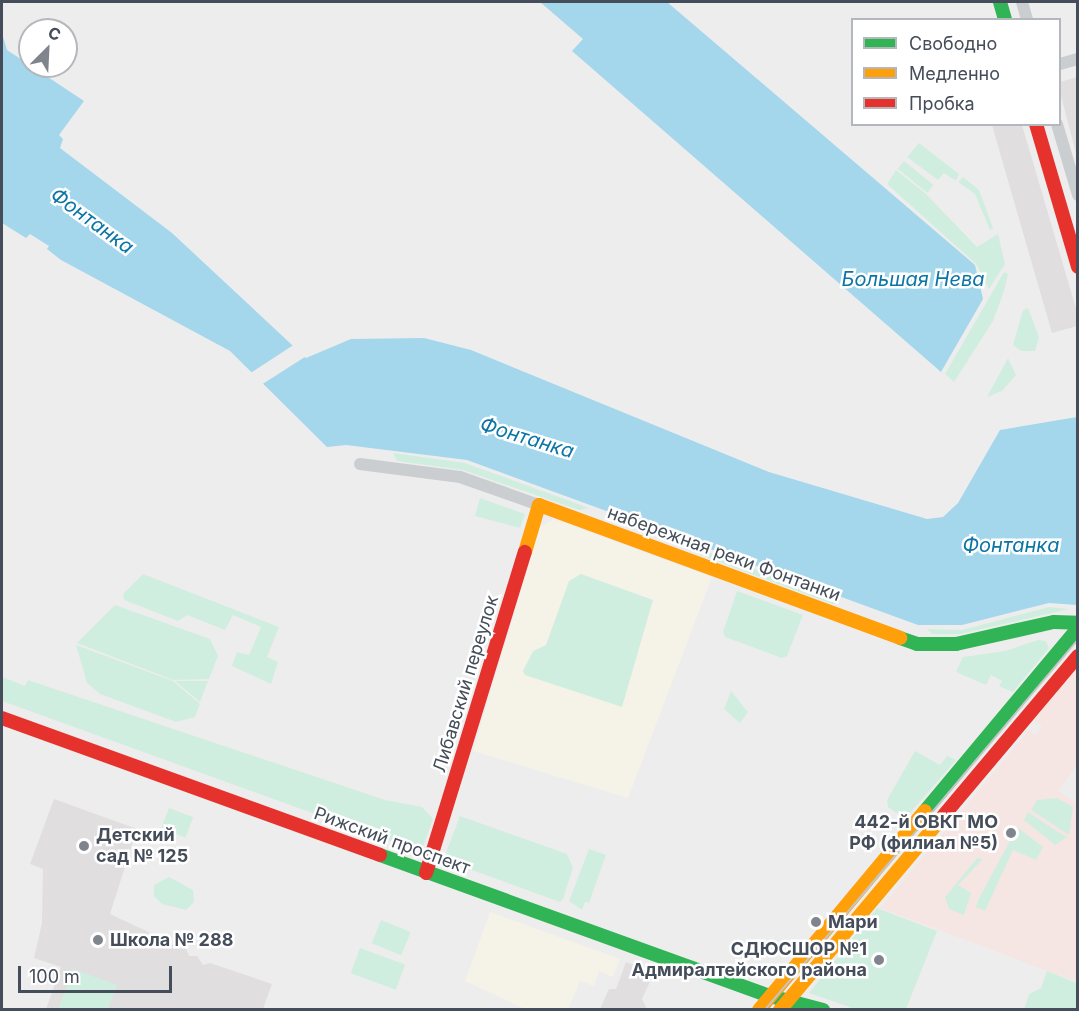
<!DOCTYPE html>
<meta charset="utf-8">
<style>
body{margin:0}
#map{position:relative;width:1079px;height:1011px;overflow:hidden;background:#eeeded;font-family:Inter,sans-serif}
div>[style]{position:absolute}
.commercial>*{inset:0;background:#f5f2e8}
.education>*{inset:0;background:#e0dedf}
.medical>*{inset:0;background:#f5e6e3}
.green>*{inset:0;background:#d0eedf;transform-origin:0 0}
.water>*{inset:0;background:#a4d6ec}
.pier>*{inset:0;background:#eeeded}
.street>*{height:12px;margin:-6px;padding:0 6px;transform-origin:6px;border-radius:6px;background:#cbced1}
.fast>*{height:14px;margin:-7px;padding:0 7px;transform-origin:7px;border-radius:7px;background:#30b455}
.slow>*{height:14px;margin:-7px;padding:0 7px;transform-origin:7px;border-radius:7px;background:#ff9f0a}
.jam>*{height:14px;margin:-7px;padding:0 7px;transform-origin:7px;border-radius:7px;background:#e5322d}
.tram>*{height:1.5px;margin:-0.75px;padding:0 0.75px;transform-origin:0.75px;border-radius:0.75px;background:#c4c6c8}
.dots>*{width:16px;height:16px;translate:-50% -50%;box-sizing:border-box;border:3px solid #fff;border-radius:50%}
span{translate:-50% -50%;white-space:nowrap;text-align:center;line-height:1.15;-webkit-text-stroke:5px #fff;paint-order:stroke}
.street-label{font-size:18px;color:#444d59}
.poi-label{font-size:18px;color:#444d59;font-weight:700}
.right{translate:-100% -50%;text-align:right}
.left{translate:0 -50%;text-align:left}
.water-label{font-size:20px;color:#0b75a6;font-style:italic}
.frame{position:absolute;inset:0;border:3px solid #444d59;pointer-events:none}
.legend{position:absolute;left:851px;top:18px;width:210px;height:108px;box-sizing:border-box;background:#fff;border:2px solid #b4b8bd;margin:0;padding:8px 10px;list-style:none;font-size:18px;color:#444d59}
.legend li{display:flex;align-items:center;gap:12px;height:30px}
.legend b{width:30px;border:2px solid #b4b8bd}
.north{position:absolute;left:18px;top:18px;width:60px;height:60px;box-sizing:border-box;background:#fff;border:2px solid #b4b8bd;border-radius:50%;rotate:24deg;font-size:16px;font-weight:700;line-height:24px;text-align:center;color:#444d59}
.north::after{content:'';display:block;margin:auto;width:21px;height:27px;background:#80858d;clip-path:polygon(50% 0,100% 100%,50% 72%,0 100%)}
.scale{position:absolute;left:18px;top:966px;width:154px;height:27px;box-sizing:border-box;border:3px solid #444d59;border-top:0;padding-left:8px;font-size:18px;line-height:21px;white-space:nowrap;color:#444d59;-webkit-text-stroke:4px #fff;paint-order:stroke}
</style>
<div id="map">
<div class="commercial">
<i style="clip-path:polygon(554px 519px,712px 577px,628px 798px,473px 751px,540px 527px)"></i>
<i style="clip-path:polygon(490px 912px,620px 959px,613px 977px,599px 971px,594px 986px,580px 981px,568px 1010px,525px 1009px,465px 981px)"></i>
</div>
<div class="education">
<i style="clip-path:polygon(1077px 77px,1078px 77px,1077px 157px,1060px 92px,1060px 82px)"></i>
<i style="clip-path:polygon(992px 125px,1022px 125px,1077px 312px,1077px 326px,1052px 333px)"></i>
<i style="clip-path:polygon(54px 799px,137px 829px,110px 914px,157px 936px,159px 941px,186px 948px,189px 956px,197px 956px,203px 965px,210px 963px,272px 984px,263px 1009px,46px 1009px,61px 967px,34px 958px,42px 923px,43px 869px,30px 864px)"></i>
<i style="clip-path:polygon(626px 962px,654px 973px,642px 999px,647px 1009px,600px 1009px,609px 989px,616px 989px)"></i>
</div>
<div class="medical">
<i style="clip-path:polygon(1077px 668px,1077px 765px,1058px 791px,1077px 803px,1077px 982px,880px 908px,1029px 730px,1036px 735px,1042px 727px,1034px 720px)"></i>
</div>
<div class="green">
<i style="clip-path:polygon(919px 143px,959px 174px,956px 181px,944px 173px,938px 180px,907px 157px)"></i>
<i style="left:904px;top:161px;width:38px;height:10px;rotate:39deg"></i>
<i style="clip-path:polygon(896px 170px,926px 194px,977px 247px,998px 234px,1005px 264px,989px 289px,976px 264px,887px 184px)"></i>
<i style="clip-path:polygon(963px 177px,979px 190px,993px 228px,990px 230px,975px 194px,958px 182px)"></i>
<i style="clip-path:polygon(1004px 272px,1008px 274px,1004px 291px,993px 321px,954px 382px,945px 374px)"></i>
<i style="clip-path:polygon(1028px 308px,1039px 337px,1035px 351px,1021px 351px,1013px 345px,1023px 310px)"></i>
<i style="clip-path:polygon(1008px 358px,1016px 375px,1002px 391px,987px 397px)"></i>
<i style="clip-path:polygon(393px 453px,465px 463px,589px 508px,579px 510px,463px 470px,397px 461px)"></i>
<i style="clip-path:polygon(480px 498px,525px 514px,520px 528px,475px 516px)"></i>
<i style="clip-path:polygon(673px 539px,841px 601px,833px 604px,746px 572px,675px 545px)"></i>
<i style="clip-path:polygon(143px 574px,279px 627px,267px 657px,278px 662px,271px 684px,232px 666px,237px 652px,249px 655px,261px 627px,233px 615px,225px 630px,187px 615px,178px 621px,124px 600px,123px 594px)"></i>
<i style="clip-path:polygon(581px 574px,653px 600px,622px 707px,525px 675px,523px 671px,533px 651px,546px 645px,569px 581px)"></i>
<i style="clip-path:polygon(737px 591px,803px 615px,787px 656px,782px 658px,725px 637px,723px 632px)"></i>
<i style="clip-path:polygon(115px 605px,210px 639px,218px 656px,209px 679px,173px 680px,77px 643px)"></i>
<i style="clip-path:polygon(1049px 607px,1069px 609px,960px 634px,932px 634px,927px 629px,962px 630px)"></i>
<i style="clip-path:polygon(1038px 640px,1046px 641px,1049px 648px,1013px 692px,999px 686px,1002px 681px,991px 675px,986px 685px,956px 672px,963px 657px,1005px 651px)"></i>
<i style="clip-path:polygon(76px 645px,173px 681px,200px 704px,195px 717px,176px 722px,100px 694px,87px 683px)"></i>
<i style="clip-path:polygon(2px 677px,25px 686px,28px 680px,385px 800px,422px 807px,433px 819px,423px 847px,412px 849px,2px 701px)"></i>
<i style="clip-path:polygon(175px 681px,208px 681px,200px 702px)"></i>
<i style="clip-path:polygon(731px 691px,748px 712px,740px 723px,724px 709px)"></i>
<i style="clip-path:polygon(915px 751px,940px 765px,947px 756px,956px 760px,905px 819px,888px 807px,887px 800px)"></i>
<i style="clip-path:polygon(1057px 798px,1073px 807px,1069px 835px,1031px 810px,1037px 800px)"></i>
<i style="left:169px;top:808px;width:26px;height:22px;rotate:21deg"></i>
<i style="clip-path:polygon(1028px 812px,1058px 832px,1067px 837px,1055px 845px,1024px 820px)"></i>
<i style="clip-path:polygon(460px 816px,567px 854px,573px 868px,563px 899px,560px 902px,447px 861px,444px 858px)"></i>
<i style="clip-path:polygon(1017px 827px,1043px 847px,1036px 860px,1013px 850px,985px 911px,976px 907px,978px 900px,1010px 841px,1008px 835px)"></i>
<i style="clip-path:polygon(589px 849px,606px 855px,589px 903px,585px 902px,582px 910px,569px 901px)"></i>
<i style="clip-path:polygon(977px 858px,983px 859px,958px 885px,971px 893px,964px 915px,949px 909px,945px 897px)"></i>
<i style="clip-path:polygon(169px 877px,193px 890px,194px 902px,186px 910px,162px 904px,154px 896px,154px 885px)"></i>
<i style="clip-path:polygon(877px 908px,937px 931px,906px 1009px,855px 1009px,809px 993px)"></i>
<i style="left:381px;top:920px;width:32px;height:25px;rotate:22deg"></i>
<i style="left:360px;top:948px;width:48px;height:27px;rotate:20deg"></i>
<i style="clip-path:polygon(73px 969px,117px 985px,108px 1009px,58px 1009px)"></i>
<i style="clip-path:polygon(1047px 971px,1077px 983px,1076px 1009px,1024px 1009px,1029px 994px,1041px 988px)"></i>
</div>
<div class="water">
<i style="clip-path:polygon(540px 2px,667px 2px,975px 265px,983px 299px,941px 372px,572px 51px,583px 39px)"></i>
<i style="clip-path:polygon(2px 33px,7px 50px,84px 101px,59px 135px,63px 139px,60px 148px,172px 233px,306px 358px,351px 339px,424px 338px,471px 350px,769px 472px,927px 519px,943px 517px,958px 503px,1000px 430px,1077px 417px,1077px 605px,1049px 603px,962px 625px,918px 625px,467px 460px,346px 445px,327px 447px,230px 351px,61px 260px,47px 249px,49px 246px,30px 234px,26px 238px,2px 223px)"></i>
</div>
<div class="pier">
<i style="clip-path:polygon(295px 344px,308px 355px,261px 385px,249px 374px)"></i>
</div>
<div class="street">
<i style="left:1022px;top:2px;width:19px;rotate:74deg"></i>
<i style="left:1060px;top:64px;width:19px;rotate:-16deg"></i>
<i style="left:1057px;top:124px;width:74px;rotate:73.5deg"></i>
<i style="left:360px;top:464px;width:101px;rotate:7.4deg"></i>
<i style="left:460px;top:477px;width:84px;rotate:19.5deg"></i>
</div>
<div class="fast">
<i style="left:1000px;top:2px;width:19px;rotate:74deg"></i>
<i style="left:900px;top:638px;width:18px;rotate:19deg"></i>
<i style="left:917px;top:644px;width:39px"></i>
<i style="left:956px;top:644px;width:100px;rotate:-12.7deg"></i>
<i style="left:1054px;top:622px;width:24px;rotate:2deg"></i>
<i style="left:925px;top:811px;width:239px;rotate:-50.1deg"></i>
<i style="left:380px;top:855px;width:415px;rotate:19.9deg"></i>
<i style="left:770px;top:996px;width:55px;rotate:14.8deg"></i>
</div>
<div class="slow">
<i style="left:525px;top:552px;width:49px;rotate:-73.4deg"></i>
<i style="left:539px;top:505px;width:385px;rotate:20.2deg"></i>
<i style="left:759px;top:1010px;width:259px;rotate:-50.2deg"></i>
<i style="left:780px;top:1010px;width:255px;rotate:-49.9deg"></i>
</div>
<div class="jam">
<i style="left:1036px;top:124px;width:149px;rotate:73.6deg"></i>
<i style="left:2px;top:718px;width:402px;rotate:19.9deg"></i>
<i style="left:944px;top:815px;width:208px;rotate:-49.9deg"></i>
<i style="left:426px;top:873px;width:336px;rotate:-72.9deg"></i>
</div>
<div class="tram">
<i style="left:765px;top:1010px;width:485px;rotate:-49.8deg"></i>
</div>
<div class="dots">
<i style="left:1011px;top:833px;background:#80858d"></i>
<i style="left:84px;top:846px;background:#80858d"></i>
<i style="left:816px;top:922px;background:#80858d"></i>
<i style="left:98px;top:940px;background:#80858d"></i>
<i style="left:879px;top:960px;background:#80858d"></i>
</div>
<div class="street-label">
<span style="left:724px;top:554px;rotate:20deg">набережная реки Фонтанки</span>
<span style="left:466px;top:684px;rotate:-73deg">Либавский переулок</span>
<span style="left:392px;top:841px;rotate:20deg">Рижский проспект</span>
</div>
<div class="poi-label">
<span class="right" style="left:998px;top:833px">442-й ОВКГ МО<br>РФ (филиал №5)</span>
<span class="left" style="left:96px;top:846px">Детский<br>сад № 125</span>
<span class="left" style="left:828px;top:922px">Мари</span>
<span class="left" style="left:110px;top:940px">Школа № 288</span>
<span class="right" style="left:867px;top:960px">СДЮСШОР №1<br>Адмиралтейского района</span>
</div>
<div class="water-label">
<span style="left:92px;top:221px;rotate:36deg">Фонтанка</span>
<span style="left:913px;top:279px">Большая Нева</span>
<span style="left:527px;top:438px;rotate:17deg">Фонтанка</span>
<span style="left:1011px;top:545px">Фонтанка</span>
</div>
<div class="frame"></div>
<ul class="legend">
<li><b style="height:8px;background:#30b455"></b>Свободно</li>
<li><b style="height:8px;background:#ff9f0a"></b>Медленно</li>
<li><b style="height:8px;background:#e5322d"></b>Пробка</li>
</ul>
<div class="north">С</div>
<div class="scale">100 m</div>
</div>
